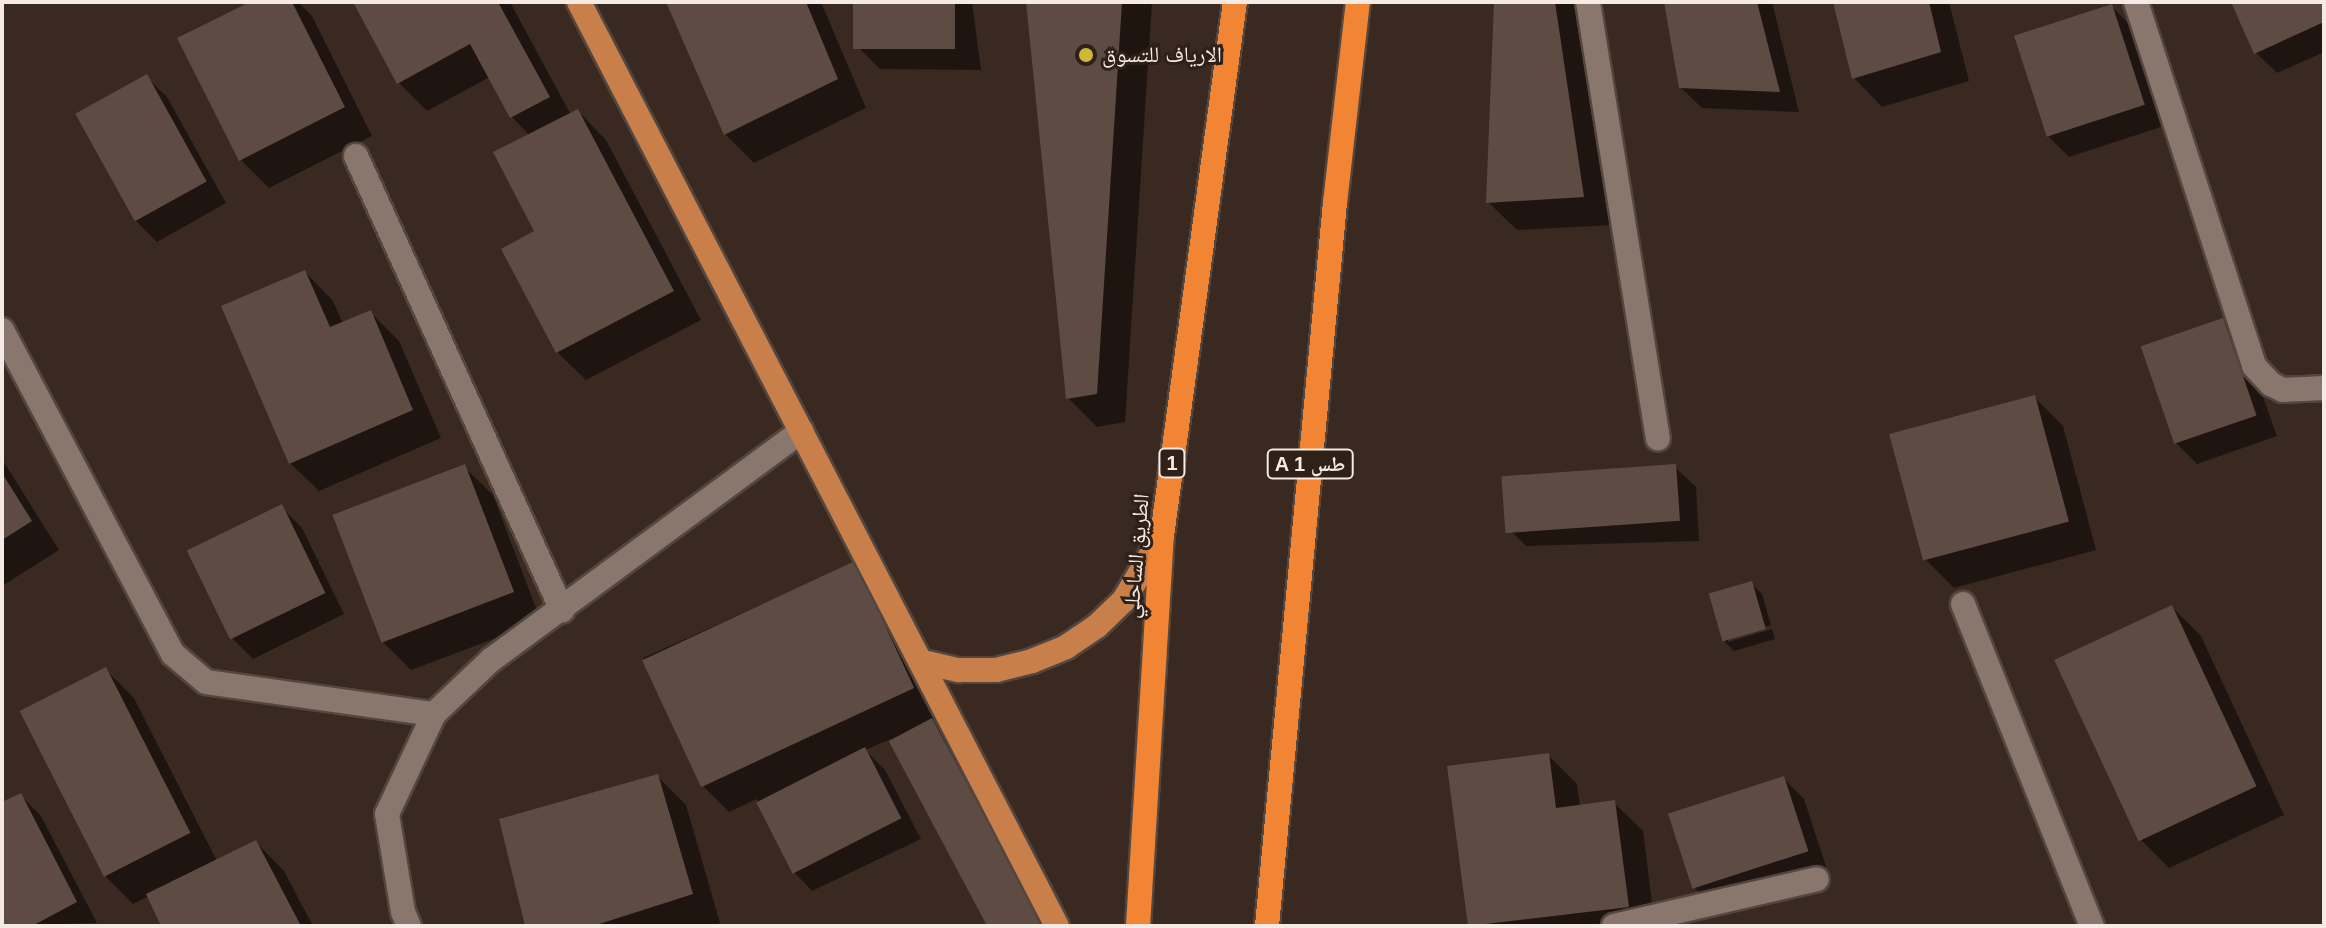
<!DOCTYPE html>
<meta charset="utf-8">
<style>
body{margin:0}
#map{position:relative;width:2326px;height:928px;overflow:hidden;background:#392921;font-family:Arial,"Noto Naskh Arabic",sans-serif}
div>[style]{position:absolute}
.shadow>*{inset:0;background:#0007}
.building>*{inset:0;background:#5e4c44;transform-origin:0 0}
.roads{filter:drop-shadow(2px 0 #53463e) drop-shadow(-2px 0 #53463e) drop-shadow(0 2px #53463e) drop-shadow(0 -2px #53463e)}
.minor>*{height:24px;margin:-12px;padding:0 12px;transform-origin:12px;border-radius:12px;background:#89766c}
.major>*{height:24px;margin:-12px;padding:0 12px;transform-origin:12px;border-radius:12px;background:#c87f4a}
.highway>*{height:24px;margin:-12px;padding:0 12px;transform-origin:12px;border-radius:12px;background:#f28533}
.dots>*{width:22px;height:22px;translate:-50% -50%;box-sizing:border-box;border:4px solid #2f2018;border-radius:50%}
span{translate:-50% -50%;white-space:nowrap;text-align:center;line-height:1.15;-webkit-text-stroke:6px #2f2018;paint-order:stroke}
.shield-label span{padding:2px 6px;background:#2f2018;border:2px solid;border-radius:6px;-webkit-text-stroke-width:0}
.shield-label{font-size:20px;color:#f5eae4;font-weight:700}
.poi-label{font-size:22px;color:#f5eae4}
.left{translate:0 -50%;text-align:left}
.street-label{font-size:22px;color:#f5eae4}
.frame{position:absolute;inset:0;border:4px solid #f5eae4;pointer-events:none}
</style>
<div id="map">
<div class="shadow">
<i style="clip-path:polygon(254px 2px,298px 2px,312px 16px,372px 136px,269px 188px,241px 160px)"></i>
<i style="clip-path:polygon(355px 2px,510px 2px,571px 115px,578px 111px,606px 140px,701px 320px,586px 380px,557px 352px,537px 232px,530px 136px,512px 117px,490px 77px,427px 111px,399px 83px)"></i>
<i style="clip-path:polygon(669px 2px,821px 2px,866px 108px,754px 163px,725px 134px)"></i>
<i style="clip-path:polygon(855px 2px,972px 2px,981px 70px,880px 69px,859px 48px)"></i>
<i style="clip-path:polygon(1028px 2px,1152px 2px,1125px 422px,1097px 427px,1068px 398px)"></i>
<i style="clip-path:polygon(1496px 2px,1578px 2px,1612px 225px,1517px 230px,1488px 202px)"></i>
<i style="clip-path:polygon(1666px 2px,1772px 2px,1799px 112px,1702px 108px,1680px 87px)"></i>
<i style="clip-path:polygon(1835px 2px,1949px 2px,1969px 81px,1882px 107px,1854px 78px)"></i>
<i style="clip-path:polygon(2233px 2px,2324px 2px,2324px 52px,2277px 73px,2256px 53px)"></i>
<i style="clip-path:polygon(2112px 7px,2132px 27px,2164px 126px,2069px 157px,2048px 136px)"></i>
<i style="clip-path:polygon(146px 77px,167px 97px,226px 203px,157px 242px,136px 221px)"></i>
<i style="clip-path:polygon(305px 272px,333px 301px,343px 324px,370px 312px,399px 341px,441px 438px,319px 491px,290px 463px)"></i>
<i style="clip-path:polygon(2222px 320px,2243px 341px,2277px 436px,2197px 464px,2176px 443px)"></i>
<i style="clip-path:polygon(2034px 397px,2063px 426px,2096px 550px,1954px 588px,1925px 559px)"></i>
<i style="clip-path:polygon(2px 459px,59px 550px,2px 586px)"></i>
<i style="clip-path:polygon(464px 467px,493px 495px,541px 621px,411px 670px,383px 642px)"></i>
<i style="clip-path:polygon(1675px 467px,1696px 487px,1699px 541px,1526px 546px,1505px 525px)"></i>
<i style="clip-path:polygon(281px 507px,302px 528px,344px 614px,253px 659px,232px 638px)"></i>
<i style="clip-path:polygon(855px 563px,884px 592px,940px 717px,932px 721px,953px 742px,1050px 926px,988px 926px,891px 739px,865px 750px,885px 770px,921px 839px,812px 891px,792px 870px,757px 799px,729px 812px,700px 783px,643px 658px)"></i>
<i style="clip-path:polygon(1751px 583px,1762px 594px,1771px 625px,1728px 637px,1728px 642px,1772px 629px,1775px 639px,1734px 651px,1723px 640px)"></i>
<i style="clip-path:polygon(2172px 607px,2201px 636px,2284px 815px,2169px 868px,2141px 840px)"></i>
<i style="clip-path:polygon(106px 670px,134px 698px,217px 861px,256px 842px,284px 871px,313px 926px,163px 926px,149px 896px,133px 904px,104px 875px)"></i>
<i style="clip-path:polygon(1548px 755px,1577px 784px,1580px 807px,1614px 803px,1643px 831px,1655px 926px,1470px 926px,1450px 768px)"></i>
<i style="clip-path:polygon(657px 776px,686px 805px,720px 923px,710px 926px,527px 926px)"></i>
<i style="clip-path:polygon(1783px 778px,1804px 799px,1828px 872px,1716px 909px,1695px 888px)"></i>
<i style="clip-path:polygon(20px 795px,41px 816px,97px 923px,2px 926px,2px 805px)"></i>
</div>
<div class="building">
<i style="clip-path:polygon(250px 2px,292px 2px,345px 107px,239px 161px,177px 38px)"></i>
<i style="clip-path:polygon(353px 2px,498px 2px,550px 97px,510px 118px,470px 44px,397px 84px)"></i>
<i style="clip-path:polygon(666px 2px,806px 2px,838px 79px,724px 135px)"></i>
<i style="left:853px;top:2px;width:102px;height:47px"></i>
<i style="clip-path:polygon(1026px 2px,1122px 2px,1097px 394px,1066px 399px)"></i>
<i style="clip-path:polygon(1494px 2px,1555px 2px,1584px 197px,1486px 203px)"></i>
<i style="clip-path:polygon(1664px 2px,1757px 2px,1780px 92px,1679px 88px)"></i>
<i style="clip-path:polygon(1833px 2px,1929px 2px,1941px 52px,1852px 79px)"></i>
<i style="clip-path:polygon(2231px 2px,2324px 2px,2324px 22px,2254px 54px)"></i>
<i style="left:2112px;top:4px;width:106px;height:103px;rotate:72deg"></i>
<i style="left:147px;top:74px;width:123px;height:82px;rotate:61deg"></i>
<i style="clip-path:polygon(578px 109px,674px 291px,556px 353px,501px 249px,534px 231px,493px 152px)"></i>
<i style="clip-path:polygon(305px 270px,330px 327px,371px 310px,413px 410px,289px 464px,221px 306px)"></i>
<i style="left:2223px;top:318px;width:103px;height:87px;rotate:71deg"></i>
<i style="left:2035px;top:395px;width:131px;height:151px;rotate:75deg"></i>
<i style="left:465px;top:464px;width:137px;height:142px;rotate:69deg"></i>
<i style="left:1676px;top:464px;width:57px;height:175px;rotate:86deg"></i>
<i style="clip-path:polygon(2px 473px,32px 521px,2px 540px)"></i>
<i style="left:282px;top:504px;width:99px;height:106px;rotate:64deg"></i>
<i style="left:855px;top:561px;width:140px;height:235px;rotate:65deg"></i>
<i style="left:1752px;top:581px;width:50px;height:45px;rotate:74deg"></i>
<i style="left:2172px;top:605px;width:200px;height:130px;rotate:65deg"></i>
<i style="left:106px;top:667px;width:186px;height:97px;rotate:63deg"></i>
<i style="left:932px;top:718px;width:235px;height:49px;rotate:62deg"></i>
<i style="left:865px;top:747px;width:80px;height:122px;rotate:63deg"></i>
<i style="clip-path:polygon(1549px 753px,1556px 808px,1615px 800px,1629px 907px,1468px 926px,1447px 766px)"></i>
<i style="clip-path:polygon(658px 774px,693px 894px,593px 926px,525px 926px,499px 819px)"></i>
<i style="left:1784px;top:776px;width:79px;height:122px;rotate:72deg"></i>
<i style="clip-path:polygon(21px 793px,77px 902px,32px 926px,2px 926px,2px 802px)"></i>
<i style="clip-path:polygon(256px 840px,301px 926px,161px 926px,146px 894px)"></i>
</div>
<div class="roads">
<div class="minor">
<i style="left:1588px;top:2px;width:442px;rotate:80.9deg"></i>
<i style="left:2136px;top:2px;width:383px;rotate:72deg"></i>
<i style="left:2254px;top:366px;width:25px;rotate:47deg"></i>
<i style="left:2271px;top:384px;width:13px;rotate:27deg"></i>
<i style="left:2283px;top:390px;width:41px;rotate:-2.8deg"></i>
<i style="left:356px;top:156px;width:499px;rotate:65.6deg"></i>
<i style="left:2px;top:330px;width:366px;rotate:62.2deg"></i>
<i style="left:173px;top:654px;width:43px;rotate:40.3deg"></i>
<i style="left:206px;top:682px;width:230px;rotate:8deg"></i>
<i style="left:434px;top:714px;width:79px;rotate:-43.5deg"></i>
<i style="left:491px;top:660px;width:386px;rotate:-36.4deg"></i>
<i style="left:1963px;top:604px;width:347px;rotate:68.2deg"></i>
<i style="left:409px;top:926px;width:15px;rotate:-113deg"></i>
<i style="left:403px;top:912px;width:99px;rotate:-99.3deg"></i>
<i style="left:387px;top:814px;width:110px;rotate:-64.8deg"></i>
<i style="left:1614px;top:926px;width:208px;rotate:-13deg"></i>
</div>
<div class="major">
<i style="left:579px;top:2px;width:1040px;rotate:62.65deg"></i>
<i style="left:923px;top:662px;width:37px;rotate:13deg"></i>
<i style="left:959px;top:670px;width:37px"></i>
<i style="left:996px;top:670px;width:37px;rotate:-14deg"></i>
<i style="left:1032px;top:661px;width:37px;rotate:-22deg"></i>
<i style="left:1066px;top:647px;width:37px;rotate:-34deg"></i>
<i style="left:1097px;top:626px;width:37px;rotate:-44deg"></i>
<i style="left:1124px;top:600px;width:74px;rotate:-59.3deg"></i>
</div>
<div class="highway">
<i style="left:1138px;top:926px;width:391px;rotate:-86.5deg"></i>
<i style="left:1162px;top:536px;width:539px;rotate:-82.22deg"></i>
<i style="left:1267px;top:926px;width:726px;rotate:-84.63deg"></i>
<i style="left:1335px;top:203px;width:202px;rotate:-83.5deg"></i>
</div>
</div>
<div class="dots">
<i style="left:1086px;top:55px;background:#ceb837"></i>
</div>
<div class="shield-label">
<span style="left:1172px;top:463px">1</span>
<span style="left:1310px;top:464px">A 1 طس</span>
</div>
<div class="poi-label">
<span class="left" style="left:1102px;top:55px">الارياف للتسوق</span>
</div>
<div class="street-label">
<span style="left:1136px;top:556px;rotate:-85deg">الطريق الساحلي</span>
</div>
<div class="frame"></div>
</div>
